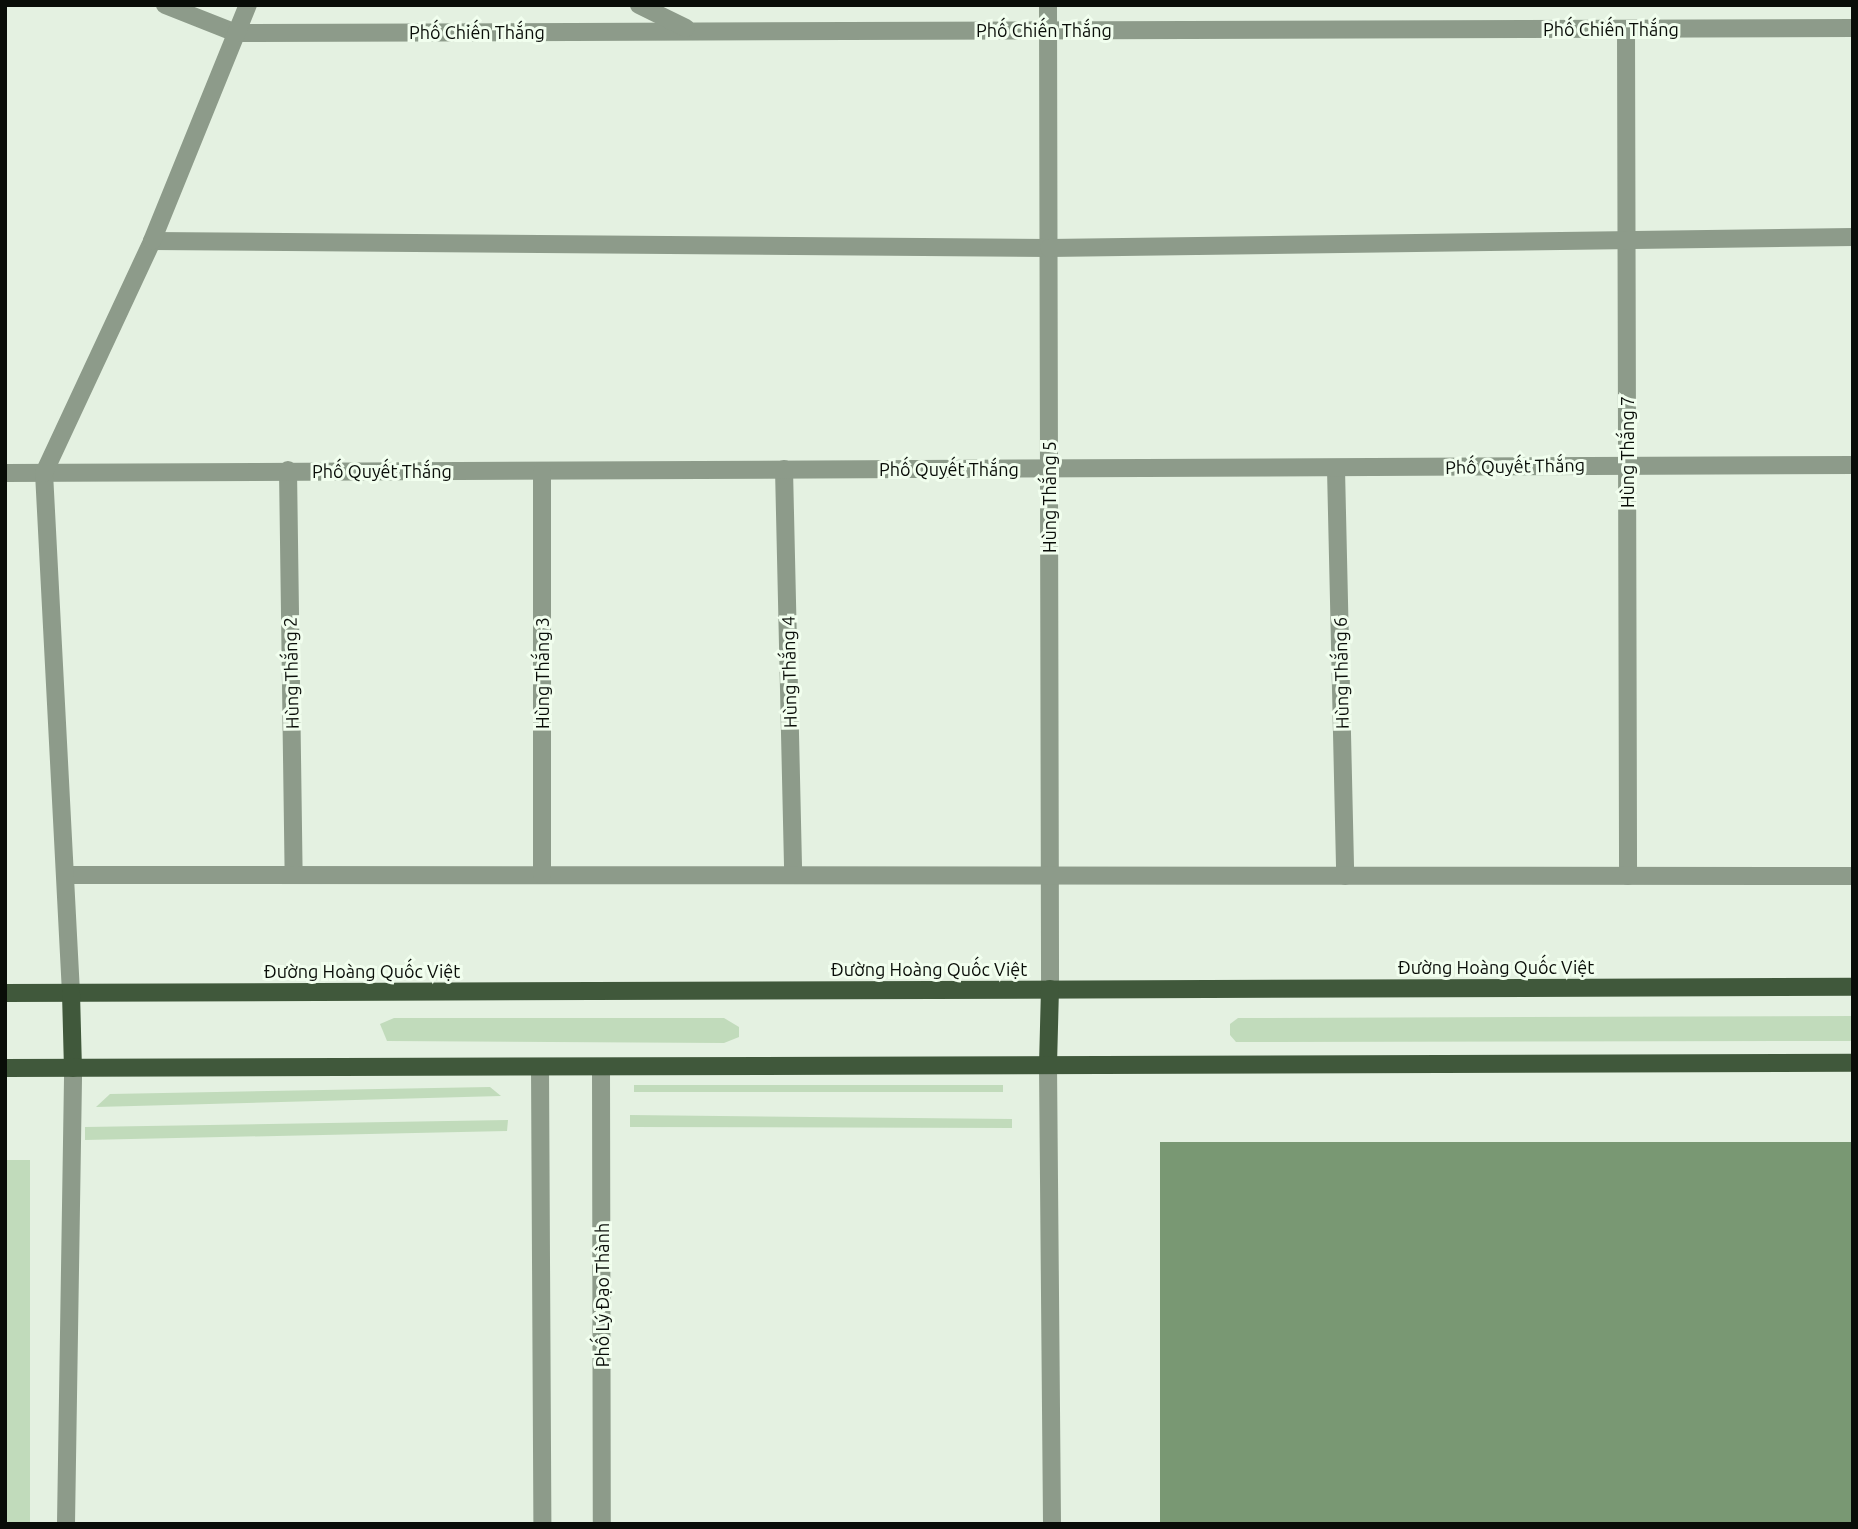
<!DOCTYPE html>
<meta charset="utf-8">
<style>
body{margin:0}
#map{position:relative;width:1858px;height:1529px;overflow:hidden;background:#e4f1e1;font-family:Ubuntu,sans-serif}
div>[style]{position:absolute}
.green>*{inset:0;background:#c1dbbb;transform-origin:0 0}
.water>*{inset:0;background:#799873;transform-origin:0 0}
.minor>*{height:18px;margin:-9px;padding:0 9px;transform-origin:9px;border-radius:9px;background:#8d9b8a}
.major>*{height:18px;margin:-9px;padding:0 9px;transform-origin:9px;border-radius:9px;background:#40583b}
span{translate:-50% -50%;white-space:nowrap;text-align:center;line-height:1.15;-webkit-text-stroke:6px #f1feee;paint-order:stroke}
.street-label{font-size:18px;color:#090d08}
.frame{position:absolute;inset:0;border:7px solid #090d08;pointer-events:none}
</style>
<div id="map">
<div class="green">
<i style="clip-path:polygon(1853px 1016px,1853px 1041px,1236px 1042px,1230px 1035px,1230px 1024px,1238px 1018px)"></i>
<i style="clip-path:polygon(394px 1018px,724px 1018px,739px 1027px,739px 1037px,724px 1043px,387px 1041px,380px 1024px)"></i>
<i style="left:634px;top:1085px;width:369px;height:7px"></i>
<i style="clip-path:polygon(490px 1087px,501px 1096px,96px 1107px,110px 1094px)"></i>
<i style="clip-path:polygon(630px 1115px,1012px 1119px,1012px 1128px,630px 1127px)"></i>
<i style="clip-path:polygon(508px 1120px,507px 1131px,85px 1140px,85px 1127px)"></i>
<i style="left:5px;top:1160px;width:25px;height:364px"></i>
</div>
<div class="water">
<i style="left:1853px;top:1142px;width:382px;height:693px;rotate:90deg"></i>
</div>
<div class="minor">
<i style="left:165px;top:5px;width:76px;rotate:21.5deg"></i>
<i style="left:236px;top:33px;width:1617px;rotate:-0.18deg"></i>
<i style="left:639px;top:5px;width:52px;rotate:26.1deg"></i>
<i style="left:1048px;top:5px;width:984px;rotate:89.88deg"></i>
<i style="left:1626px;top:29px;width:847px;rotate:89.86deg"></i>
<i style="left:152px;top:241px;width:897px;rotate:0.45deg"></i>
<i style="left:1049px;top:248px;width:804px;rotate:-0.78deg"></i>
<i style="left:784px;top:469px;width:406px;rotate:88.7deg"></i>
<i style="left:1336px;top:469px;width:407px;rotate:88.7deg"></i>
<i style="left:288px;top:470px;width:405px;rotate:89.2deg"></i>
<i style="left:5px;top:473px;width:1848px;rotate:-0.25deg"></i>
<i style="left:66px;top:875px;width:1787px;rotate:0.03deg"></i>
<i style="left:542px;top:875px;width:404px;rotate:-90deg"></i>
<i style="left:71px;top:993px;width:521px;rotate:-92.97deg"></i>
<i style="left:44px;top:473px;width:256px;rotate:-65deg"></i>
<i style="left:152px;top:241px;width:255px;rotate:-67.9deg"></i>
<i style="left:1048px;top:1065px;width:459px;rotate:89.5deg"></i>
<i style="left:540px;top:1067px;width:457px;rotate:89.7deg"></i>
<i style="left:601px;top:1067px;width:457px;rotate:89.9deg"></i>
<i style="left:66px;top:1524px;width:456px;rotate:-89.1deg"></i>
</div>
<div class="major">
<i style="left:5px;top:993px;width:1848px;rotate:-0.19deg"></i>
<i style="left:71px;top:993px;width:75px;rotate:88.5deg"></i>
<i style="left:1048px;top:1065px;width:76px;rotate:-88.5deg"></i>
<i style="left:5px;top:1068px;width:1848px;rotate:-0.16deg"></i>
</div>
<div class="street-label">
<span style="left:1611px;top:29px">Phố Chiến Thắng</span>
<span style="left:1044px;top:30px">Phố Chiến Thắng</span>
<span style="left:477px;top:32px">Phố Chiến Thắng</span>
<span style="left:1627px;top:452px;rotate:-90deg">Hùng Thắng 7</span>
<span style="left:1515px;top:466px;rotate:-1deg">Phố Quyết Thắng</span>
<span style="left:949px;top:469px">Phố Quyết Thắng</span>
<span style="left:382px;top:471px">Phố Quyết Thắng</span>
<span style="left:1049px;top:497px;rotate:-90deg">Hùng Thắng 5</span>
<span style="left:789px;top:672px;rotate:-91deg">Hùng Thắng 4</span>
<span style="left:291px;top:673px;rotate:-91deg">Hùng Thắng 2</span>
<span style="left:542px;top:673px;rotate:-90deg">Hùng Thắng 3</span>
<span style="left:1341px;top:673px;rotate:-91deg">Hùng Thắng 6</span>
<span style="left:1496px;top:967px">Đường Hoàng Quốc Việt</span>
<span style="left:929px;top:969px">Đường Hoàng Quốc Việt</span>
<span style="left:362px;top:971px">Đường Hoàng Quốc Việt</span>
<span style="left:602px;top:1295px;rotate:-90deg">Phố Lý Đạo Thành</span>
</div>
<div class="frame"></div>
</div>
